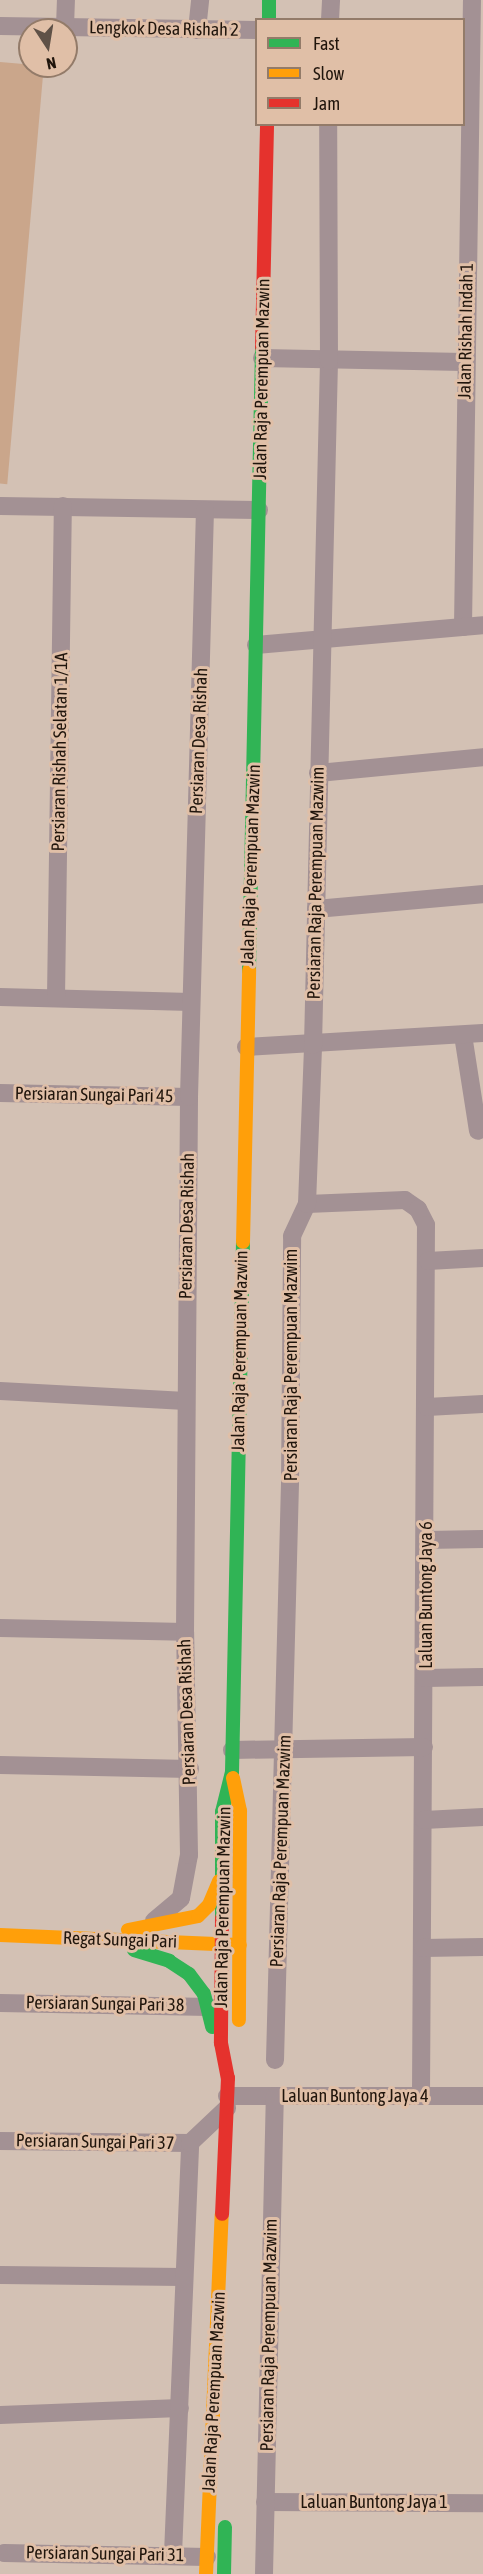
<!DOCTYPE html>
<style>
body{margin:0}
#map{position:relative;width:483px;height:2574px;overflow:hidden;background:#d3c1b4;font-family:"Asap Condensed",sans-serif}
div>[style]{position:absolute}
.green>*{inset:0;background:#caa68b;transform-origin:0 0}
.street>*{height:18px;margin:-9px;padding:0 9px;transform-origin:9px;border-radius:9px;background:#a39194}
.fast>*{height:14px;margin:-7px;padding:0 7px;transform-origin:7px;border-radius:7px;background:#30b455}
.slow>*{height:14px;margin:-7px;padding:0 7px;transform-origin:7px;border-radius:7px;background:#ff9f0a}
.jam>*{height:14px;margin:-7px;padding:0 7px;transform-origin:7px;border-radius:7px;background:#e5322d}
span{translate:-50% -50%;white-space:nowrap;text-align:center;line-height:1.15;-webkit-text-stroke:6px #e0bfa7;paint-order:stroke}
.street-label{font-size:18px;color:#20150c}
.legend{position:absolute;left:255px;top:18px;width:210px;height:108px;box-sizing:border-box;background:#e0bfa7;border:2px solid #937b69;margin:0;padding:8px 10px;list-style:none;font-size:18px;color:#20150c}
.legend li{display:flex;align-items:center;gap:12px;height:30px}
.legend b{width:30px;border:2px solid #937b69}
.north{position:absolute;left:18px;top:18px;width:60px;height:60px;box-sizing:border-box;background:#e0bfa7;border:2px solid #937b69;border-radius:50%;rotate:168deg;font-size:16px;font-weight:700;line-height:24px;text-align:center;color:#20150c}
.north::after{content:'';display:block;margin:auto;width:21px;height:27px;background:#5f5147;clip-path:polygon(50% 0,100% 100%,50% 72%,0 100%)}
</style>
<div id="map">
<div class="green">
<i style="left:0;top:62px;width:44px;height:420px;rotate:5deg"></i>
</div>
<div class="street">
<i style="left:330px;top:20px;width:20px;rotate:-87deg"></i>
<i style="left:0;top:26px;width:256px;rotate:0.9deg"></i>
<i style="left:65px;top:27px;width:27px;rotate:-88deg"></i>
<i style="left:197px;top:30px;width:30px;rotate:-84deg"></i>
<i style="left:262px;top:358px;width:202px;rotate:1.1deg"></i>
<i style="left:0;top:506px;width:259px;rotate:0.9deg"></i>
<i style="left:463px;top:627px;width:627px;rotate:-89.18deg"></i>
<i style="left:256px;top:645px;width:228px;rotate:-5deg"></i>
<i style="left:318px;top:773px;width:166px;rotate:-5.5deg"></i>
<i style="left:316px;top:909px;width:168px;rotate:-5.1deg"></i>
<i style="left:0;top:997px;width:191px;rotate:1.5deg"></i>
<i style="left:56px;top:998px;width:492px;rotate:-89.2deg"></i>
<i style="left:463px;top:1035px;width:97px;rotate:81.1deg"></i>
<i style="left:246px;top:1047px;width:237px;rotate:-3.4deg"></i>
<i style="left:0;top:1093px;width:189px;rotate:1.2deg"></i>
<i style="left:307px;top:1204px;width:98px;rotate:-2.3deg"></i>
<i style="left:405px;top:1200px;width:16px;rotate:35deg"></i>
<i style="left:418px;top:1209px;width:18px;rotate:63deg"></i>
<i style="left:426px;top:1225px;width:871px;rotate:90.33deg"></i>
<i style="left:428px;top:1261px;width:55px;rotate:-3.1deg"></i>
<i style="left:0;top:1391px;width:186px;rotate:3.1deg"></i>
<i style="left:427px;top:1407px;width:56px;rotate:-3.1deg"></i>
<i style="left:426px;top:1540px;width:57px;rotate:-1deg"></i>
<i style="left:0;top:1628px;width:185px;rotate:1.2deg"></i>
<i style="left:425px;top:1678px;width:58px;rotate:-1deg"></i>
<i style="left:232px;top:1750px;width:192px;rotate:-0.9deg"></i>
<i style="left:0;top:1765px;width:190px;rotate:1.2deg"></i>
<i style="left:424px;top:1820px;width:59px;rotate:-2.9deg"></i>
<i style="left:154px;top:1921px;width:35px;rotate:-40deg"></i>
<i style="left:181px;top:1898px;width:44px;rotate:-79.5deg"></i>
<i style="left:189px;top:1855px;width:223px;rotate:-91deg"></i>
<i style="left:185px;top:1632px;width:535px;rotate:-89.57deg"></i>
<i style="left:189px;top:1097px;width:587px;rotate:-88.44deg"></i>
<i style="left:423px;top:1948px;width:60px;rotate:-1deg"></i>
<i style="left:0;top:2003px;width:209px;rotate:1.1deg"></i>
<i style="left:275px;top:2060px;width:578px;rotate:-88.51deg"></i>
<i style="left:290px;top:1482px;width:246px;rotate:-89.5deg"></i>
<i style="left:292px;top:1236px;width:35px;rotate:-65deg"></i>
<i style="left:307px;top:1204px;width:159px;rotate:-87.8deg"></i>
<i style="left:313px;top:1045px;width:684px;rotate:-88.66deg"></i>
<i style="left:329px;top:361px;width:237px;rotate:-90.2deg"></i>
<i style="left:227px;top:2096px;width:256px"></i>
<i style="left:0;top:2141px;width:190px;rotate:0.6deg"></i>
<i style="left:0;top:2275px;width:183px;rotate:0.6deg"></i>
<i style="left:0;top:2415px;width:180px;rotate:-2.2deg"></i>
<i style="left:265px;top:2502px;width:218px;rotate:0.3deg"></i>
<i style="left:4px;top:2553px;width:203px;rotate:1.1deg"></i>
<i style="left:173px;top:2554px;width:411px;rotate:-87.6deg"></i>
<i style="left:190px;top:2143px;width:51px;rotate:-43.4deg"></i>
<i style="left:264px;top:2574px;width:478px;rotate:-88.7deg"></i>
</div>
<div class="fast">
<i style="left:269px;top:0;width:20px;rotate:90deg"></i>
<i style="left:249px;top:970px;width:623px;rotate:-88.8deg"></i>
<i style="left:222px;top:1918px;width:106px;rotate:-90deg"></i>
<i style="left:222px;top:1812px;width:41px;rotate:-76deg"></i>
<i style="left:232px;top:1772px;width:530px;rotate:-88.81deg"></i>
<i style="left:134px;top:1950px;width:37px;rotate:17deg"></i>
<i style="left:169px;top:1961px;width:24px;rotate:33deg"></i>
<i style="left:189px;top:1974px;width:25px;rotate:53deg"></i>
<i style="left:204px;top:1994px;width:34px;rotate:76deg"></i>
<i style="left:224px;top:2574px;width:47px;rotate:-88.8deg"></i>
</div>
<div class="slow">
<i style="left:243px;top:1242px;width:272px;rotate:-88.7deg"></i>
<i style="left:233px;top:1778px;width:34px;rotate:78deg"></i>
<i style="left:240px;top:1811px;width:209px;rotate:90.3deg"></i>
<i style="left:128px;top:1930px;width:71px;rotate:-11.3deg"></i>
<i style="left:198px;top:1916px;width:16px;rotate:-45deg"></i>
<i style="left:209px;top:1905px;width:26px;rotate:-67deg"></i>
<i style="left:0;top:1935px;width:240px;rotate:2.4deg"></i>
<i style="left:206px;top:2574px;width:360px;rotate:-87.5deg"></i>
</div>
<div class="jam">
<i style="left:262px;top:347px;width:223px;rotate:-88.7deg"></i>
<i style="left:222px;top:1918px;width:125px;rotate:90.5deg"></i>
<i style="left:221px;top:2043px;width:36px;rotate:79deg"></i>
<i style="left:228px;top:2078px;width:136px;rotate:92.5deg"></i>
</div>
<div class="street-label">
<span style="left:164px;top:29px;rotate:1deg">Lengkok Desa Rishah 2</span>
<span style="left:466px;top:331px;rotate:-89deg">Jalan Rishah Indah 1</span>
<span style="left:262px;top:379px;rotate:-89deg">Jalan Raja Perempuan Mazwin</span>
<span style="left:199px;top:741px;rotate:-88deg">Persiaran Desa Rishah</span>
<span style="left:60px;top:752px;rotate:-89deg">Persiaran Rishah Selatan 1/1A</span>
<span style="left:251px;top:865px;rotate:-88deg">Jalan Raja Perempuan Mazwin</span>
<span style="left:316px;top:883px;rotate:-89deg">Persiaran Raja Perempuan Mazwim</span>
<span style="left:94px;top:1095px;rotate:1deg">Persiaran Sungai Pari 45</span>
<span style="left:187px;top:1226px;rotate:-89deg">Persiaran Desa Rishah</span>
<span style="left:240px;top:1351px;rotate:-89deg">Jalan Raja Perempuan Mazwin</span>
<span style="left:291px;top:1365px;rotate:-90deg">Persiaran Raja Perempuan Mazwim</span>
<span style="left:426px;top:1595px;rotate:-90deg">Laluan Buntong Jaya 6</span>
<span style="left:187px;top:1712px;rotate:-92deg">Persiaran Desa Rishah</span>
<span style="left:281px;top:1851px;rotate:-88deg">Persiaran Raja Perempuan Mazwim</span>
<span style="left:223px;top:1907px;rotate:-89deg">Jalan Raja Perempuan Mazwin</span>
<span style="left:120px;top:1940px;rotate:2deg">Regat Sungai Pari</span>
<span style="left:105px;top:2004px;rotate:1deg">Persiaran Sungai Pari 38</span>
<span style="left:355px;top:2096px">Laluan Buntong Jaya 4</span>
<span style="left:95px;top:2142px;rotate:1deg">Persiaran Sungai Pari 37</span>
<span style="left:269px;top:2335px;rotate:-89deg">Persiaran Raja Perempuan Mazwim</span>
<span style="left:214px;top:2392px;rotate:-87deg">Jalan Raja Perempuan Mazwin</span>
<span style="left:374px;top:2502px">Laluan Buntong Jaya 1</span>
<span style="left:105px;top:2554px;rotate:1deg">Persiaran Sungai Pari 31</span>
</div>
<ul class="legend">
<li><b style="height:8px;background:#30b455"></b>Fast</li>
<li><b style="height:8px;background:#ff9f0a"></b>Slow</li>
<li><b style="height:8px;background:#e5322d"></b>Jam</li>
</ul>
<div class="north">N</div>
</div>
